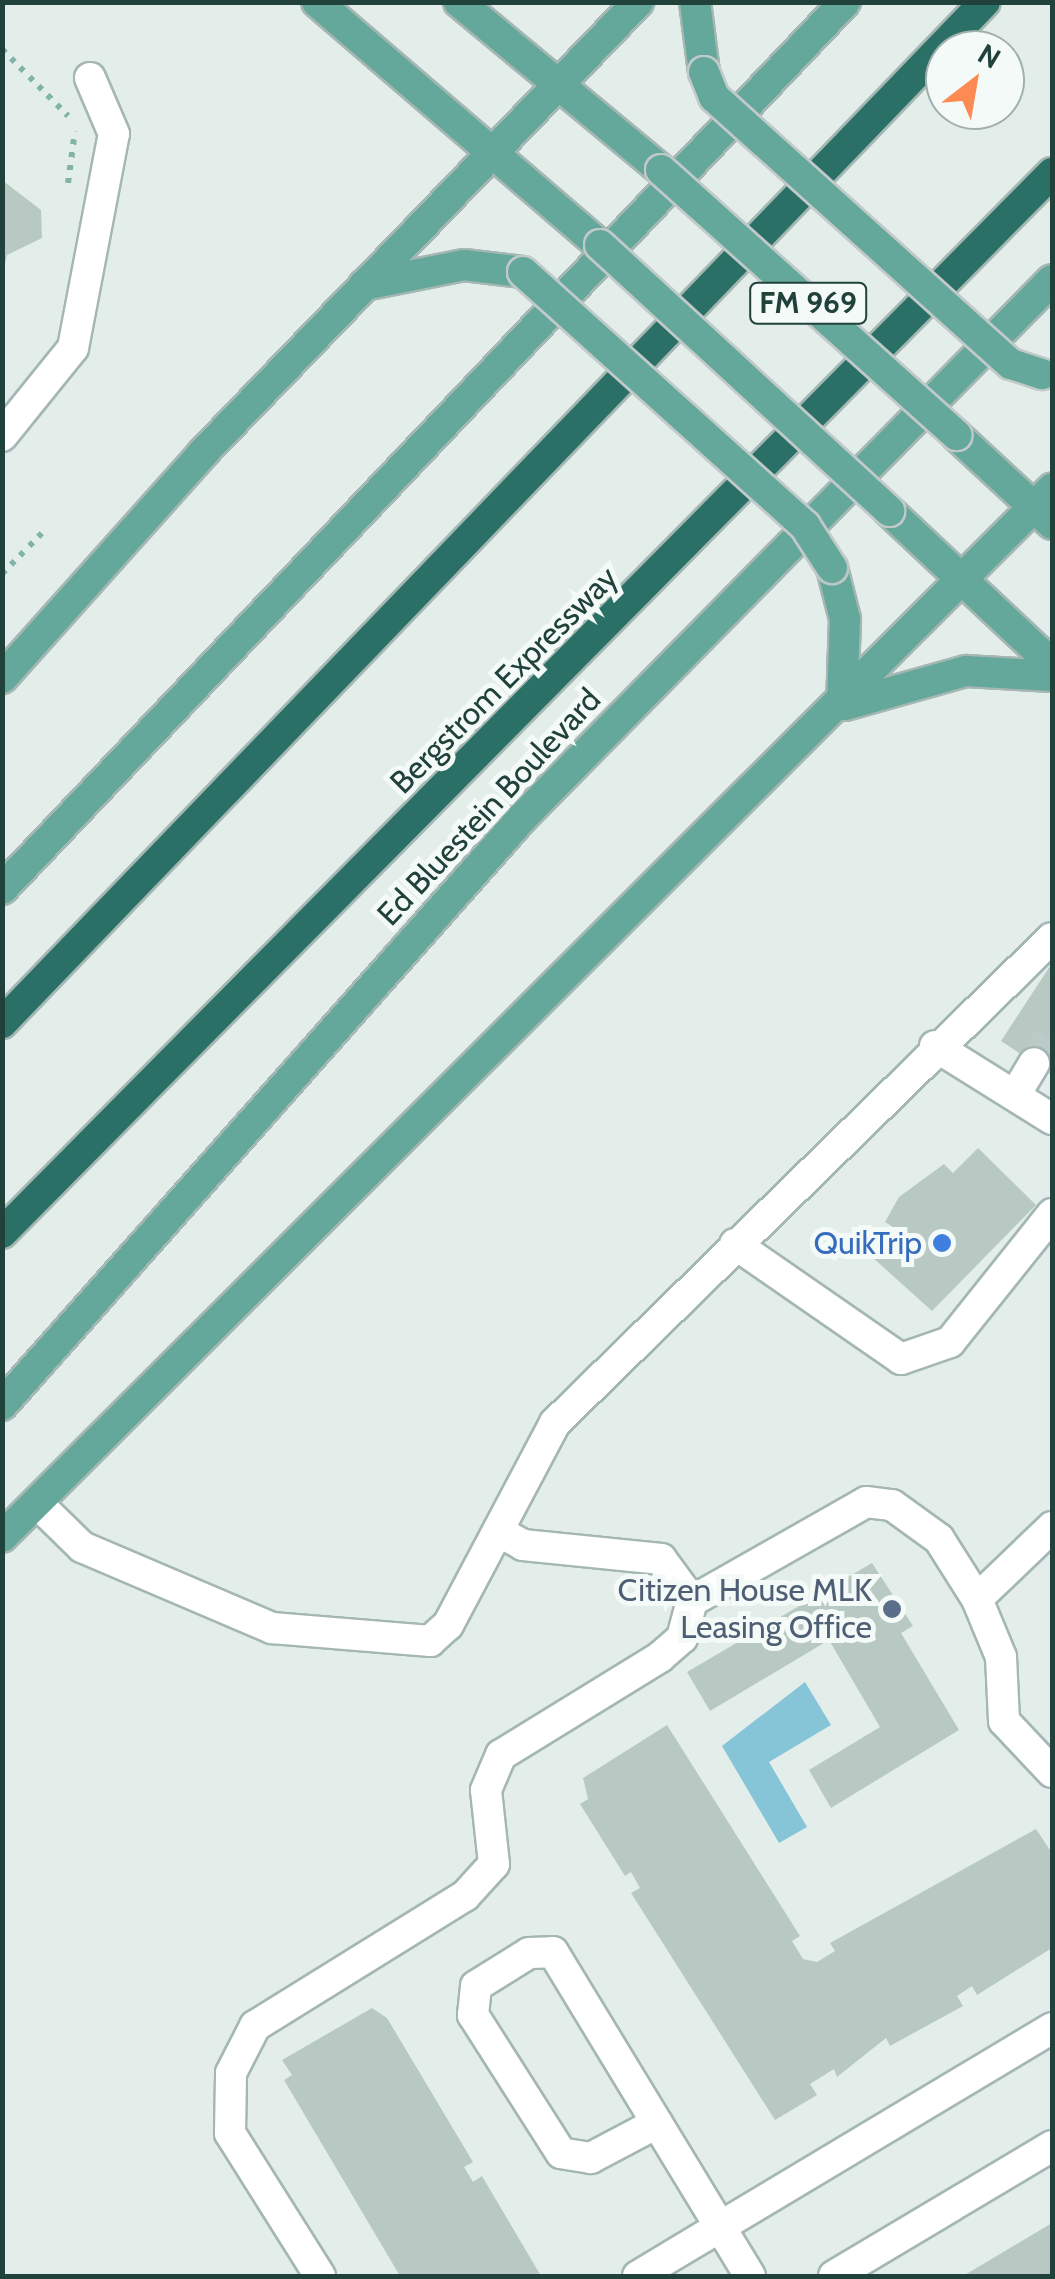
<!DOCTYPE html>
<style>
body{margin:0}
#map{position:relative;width:1055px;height:2279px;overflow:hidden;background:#e3eeea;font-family:Cabin,sans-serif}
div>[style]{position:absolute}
.water>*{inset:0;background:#86c4d7}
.building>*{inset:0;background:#b8c9c3}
.minor-tunnel>*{height:30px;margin-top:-15px;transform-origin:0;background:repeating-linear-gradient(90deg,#bccbc7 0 30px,transparent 0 45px)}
.path>*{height:6px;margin-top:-3px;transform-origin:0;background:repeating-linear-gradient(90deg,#81b4a8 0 5px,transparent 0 13px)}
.roads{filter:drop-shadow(2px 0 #a5b7b2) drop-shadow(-2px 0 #a5b7b2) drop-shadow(0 2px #a5b7b2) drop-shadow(0 -2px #a5b7b2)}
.minor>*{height:30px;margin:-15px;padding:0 15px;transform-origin:15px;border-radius:15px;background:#fff}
.major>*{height:30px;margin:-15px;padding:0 15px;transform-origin:15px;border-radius:15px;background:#64a79b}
.highway>*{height:30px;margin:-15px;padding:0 15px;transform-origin:15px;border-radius:15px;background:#2a7067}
.bridges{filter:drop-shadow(2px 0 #c1cac8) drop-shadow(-2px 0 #c1cac8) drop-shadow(0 2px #c1cac8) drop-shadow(0 -2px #c1cac8)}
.major-bridge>*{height:30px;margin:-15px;padding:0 15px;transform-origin:15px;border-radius:15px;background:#64a79b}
.dots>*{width:28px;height:28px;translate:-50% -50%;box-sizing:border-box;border:5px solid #f4faf7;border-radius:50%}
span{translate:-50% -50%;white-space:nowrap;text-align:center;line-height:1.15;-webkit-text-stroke:10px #f4faf7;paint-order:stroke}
.shield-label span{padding:2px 8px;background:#f4faf7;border:2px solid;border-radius:8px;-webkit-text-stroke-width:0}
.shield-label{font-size:30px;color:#21413b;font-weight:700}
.street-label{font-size:32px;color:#21413b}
.shop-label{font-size:32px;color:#366cbe}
.right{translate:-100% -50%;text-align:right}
.service-label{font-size:32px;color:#4e5e75}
.frame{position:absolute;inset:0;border:5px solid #21413b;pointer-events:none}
.north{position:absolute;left:925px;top:30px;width:100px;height:100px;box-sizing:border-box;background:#f4faf7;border:2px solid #a0b0ac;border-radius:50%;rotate:31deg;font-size:28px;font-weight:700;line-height:40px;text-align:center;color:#21413b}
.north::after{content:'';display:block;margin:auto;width:35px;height:45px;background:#fd8a52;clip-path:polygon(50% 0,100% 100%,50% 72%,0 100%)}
</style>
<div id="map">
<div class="water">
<i style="clip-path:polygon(805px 1682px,831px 1725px,769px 1762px,807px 1827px,779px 1843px,722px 1746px)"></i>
</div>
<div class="building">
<i style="clip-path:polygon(2px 180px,41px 210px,42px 238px,7px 255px,4px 268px)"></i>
<i style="clip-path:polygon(1052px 963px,1052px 1075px,1001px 1041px)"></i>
<i style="clip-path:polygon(978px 1148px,1036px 1205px,932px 1311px,872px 1257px,896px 1229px,885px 1222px,899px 1197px,944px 1164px,953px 1173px)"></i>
<i style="clip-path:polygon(872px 1563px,913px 1626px,901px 1633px,959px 1730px,831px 1808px,809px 1770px,880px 1727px,829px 1640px,710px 1711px,687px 1672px)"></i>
<i style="clip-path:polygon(667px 1725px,800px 1936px,792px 1941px,803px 1959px,817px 1962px,835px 1951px,830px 1943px,1036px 1829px,1052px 1853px,1052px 1948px,977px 1995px,972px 1986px,957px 1996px,963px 2006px,890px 2046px,886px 2038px,837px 2077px,834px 2069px,810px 2084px,817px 2095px,775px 2120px,631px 1893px,640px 1888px,631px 1872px,625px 1876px,580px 1804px,588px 1799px,583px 1778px)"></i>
<i style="clip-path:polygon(372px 2008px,387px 2018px,473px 2162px,464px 2167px,473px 2182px,482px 2176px,541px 2276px,400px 2276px,284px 2080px,292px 2075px,282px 2060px)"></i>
<i style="clip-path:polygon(1052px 2223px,1052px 2276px,963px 2276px)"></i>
</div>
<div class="minor-tunnel">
<i style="left:1034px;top:1063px;width:35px;rotate:-59deg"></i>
</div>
<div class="path">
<i style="left:2px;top:49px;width:94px;rotate:45.4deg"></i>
<i style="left:68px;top:183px;width:52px;rotate:-82.3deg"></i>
<i style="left:2px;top:574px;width:59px;rotate:-45.7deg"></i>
</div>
<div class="roads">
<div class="minor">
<i style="left:2px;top:436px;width:113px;rotate:-51.1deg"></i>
<i style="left:73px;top:348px;width:218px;rotate:-79.2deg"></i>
<i style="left:114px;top:134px;width:61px;rotate:-113.2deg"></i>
<i style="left:935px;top:1046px;width:138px;rotate:32deg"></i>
<i style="left:1015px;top:1095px;width:37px;rotate:-59deg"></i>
<i style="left:735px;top:1244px;width:202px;rotate:34.7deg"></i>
<i style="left:901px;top:1359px;width:52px;rotate:-19.1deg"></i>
<i style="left:950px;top:1342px;width:164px;rotate:-51.4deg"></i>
<i style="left:37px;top:1503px;width:63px;rotate:44.4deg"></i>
<i style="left:82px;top:1547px;width:207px;rotate:23.1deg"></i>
<i style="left:272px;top:1628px;width:159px;rotate:4.7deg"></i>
<i style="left:430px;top:1641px;width:24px;rotate:-42deg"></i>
<i style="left:448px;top:1625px;width:229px;rotate:-62.1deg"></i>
<i style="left:555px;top:1423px;width:694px;rotate:-44.3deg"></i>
<i style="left:498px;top:1531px;width:29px;rotate:29deg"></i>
<i style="left:523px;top:1545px;width:139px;rotate:5.8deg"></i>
<i style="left:661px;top:1559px;width:52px;rotate:53.6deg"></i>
<i style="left:692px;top:1601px;width:200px;rotate:-29.6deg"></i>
<i style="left:866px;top:1502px;width:26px;rotate:7deg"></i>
<i style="left:892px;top:1505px;width:58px;rotate:35.9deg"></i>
<i style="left:939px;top:1539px;width:71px;rotate:57.7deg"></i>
<i style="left:977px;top:1599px;width:104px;rotate:-43.8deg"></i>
<i style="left:977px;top:1599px;width:63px;rotate:67.5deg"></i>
<i style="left:1001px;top:1657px;width:64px;rotate:87.3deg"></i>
<i style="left:1004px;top:1721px;width:70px;rotate:46.7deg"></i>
<i style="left:657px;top:2123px;width:75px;rotate:152.1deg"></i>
<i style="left:591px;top:2158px;width:30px;rotate:-171deg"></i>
<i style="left:561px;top:2153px;width:164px;rotate:-122.5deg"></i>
<i style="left:473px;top:2015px;width:29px;rotate:-84deg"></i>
<i style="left:476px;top:1986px;width:62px;rotate:-31.9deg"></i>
<i style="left:529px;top:1953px;width:24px;rotate:-2deg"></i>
<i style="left:553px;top:1952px;width:379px;rotate:58.7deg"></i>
<i style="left:320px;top:2276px;width:169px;rotate:-122.2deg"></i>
<i style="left:230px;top:2133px;width:60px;rotate:-89deg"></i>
<i style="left:231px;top:2073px;width:53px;rotate:-62.9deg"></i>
<i style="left:255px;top:2026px;width:247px;rotate:-31.8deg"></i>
<i style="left:465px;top:1896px;width:43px;rotate:-47.8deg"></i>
<i style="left:494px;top:1864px;width:74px;rotate:-96.2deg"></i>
<i style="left:486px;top:1790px;width:38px;rotate:-67deg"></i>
<i style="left:501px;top:1755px;width:187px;rotate:-31.6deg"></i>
<i style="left:660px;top:1657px;width:29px;rotate:-41deg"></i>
<i style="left:682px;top:1638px;width:38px;rotate:-75deg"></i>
<i style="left:638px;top:2276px;width:483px;rotate:-30.9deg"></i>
<i style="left:834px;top:2276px;width:254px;rotate:-30.8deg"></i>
</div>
<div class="major">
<i style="left:317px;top:2px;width:373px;rotate:40.7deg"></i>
<i style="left:459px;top:2px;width:263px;rotate:39.7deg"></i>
<i style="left:695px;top:2px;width:71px;rotate:82.7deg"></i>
<i style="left:364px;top:285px;width:102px;rotate:-11.3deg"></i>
<i style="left:464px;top:265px;width:59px;rotate:6.8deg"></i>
<i style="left:956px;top:435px;width:131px;rotate:42.8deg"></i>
<i style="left:889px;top:511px;width:224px;rotate:43.2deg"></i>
<i style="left:832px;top:568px;width:53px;rotate:75.7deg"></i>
<i style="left:845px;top:619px;width:86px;rotate:92deg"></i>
<i style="left:2px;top:678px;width:302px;rotate:-48.2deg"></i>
<i style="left:203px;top:453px;width:627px;rotate:-46.03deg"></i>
<i style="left:845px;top:705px;width:126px;rotate:-15.7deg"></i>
<i style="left:966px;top:671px;width:86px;rotate:3.3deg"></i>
<i style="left:2px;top:889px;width:1224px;rotate:-46.46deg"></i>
<i style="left:2px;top:1405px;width:784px;rotate:-48.46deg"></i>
<i style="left:522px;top:818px;width:755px;rotate:-45.43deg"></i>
<i style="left:2px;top:1537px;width:1484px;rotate:-44.95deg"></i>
</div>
<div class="highway">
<i style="left:2px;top:1023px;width:1417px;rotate:-46.09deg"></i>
<i style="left:2px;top:1233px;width:1492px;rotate:-45.27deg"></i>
</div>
</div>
<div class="bridges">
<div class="major-bridge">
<i style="left:704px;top:72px;width:27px;rotate:68deg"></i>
<i style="left:714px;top:97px;width:399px;rotate:42deg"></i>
<i style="left:1011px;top:364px;width:33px;rotate:18deg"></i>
<i style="left:661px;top:170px;width:397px;rotate:41.9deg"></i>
<i style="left:600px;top:245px;width:393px;rotate:42.6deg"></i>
<i style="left:523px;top:272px;width:380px;rotate:42deg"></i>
<i style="left:805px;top:526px;width:50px;rotate:57.3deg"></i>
</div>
</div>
<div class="dots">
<i style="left:942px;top:1243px;background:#3f7fe0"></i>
<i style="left:892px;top:1609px;background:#5c6f8a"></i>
</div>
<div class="shield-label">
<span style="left:808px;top:303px">FM 969</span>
</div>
<div class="street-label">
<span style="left:504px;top:680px;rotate:-45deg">Bergstrom Expressway</span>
<span style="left:489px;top:807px;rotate:-47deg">Ed Bluestein Boulevard</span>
</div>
<div class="shop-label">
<span class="right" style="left:922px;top:1243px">QuikTrip</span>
</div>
<div class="service-label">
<span class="right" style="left:872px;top:1609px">Citizen House MLK<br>Leasing Office</span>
</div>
<div class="frame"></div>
<div class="north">N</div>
</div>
